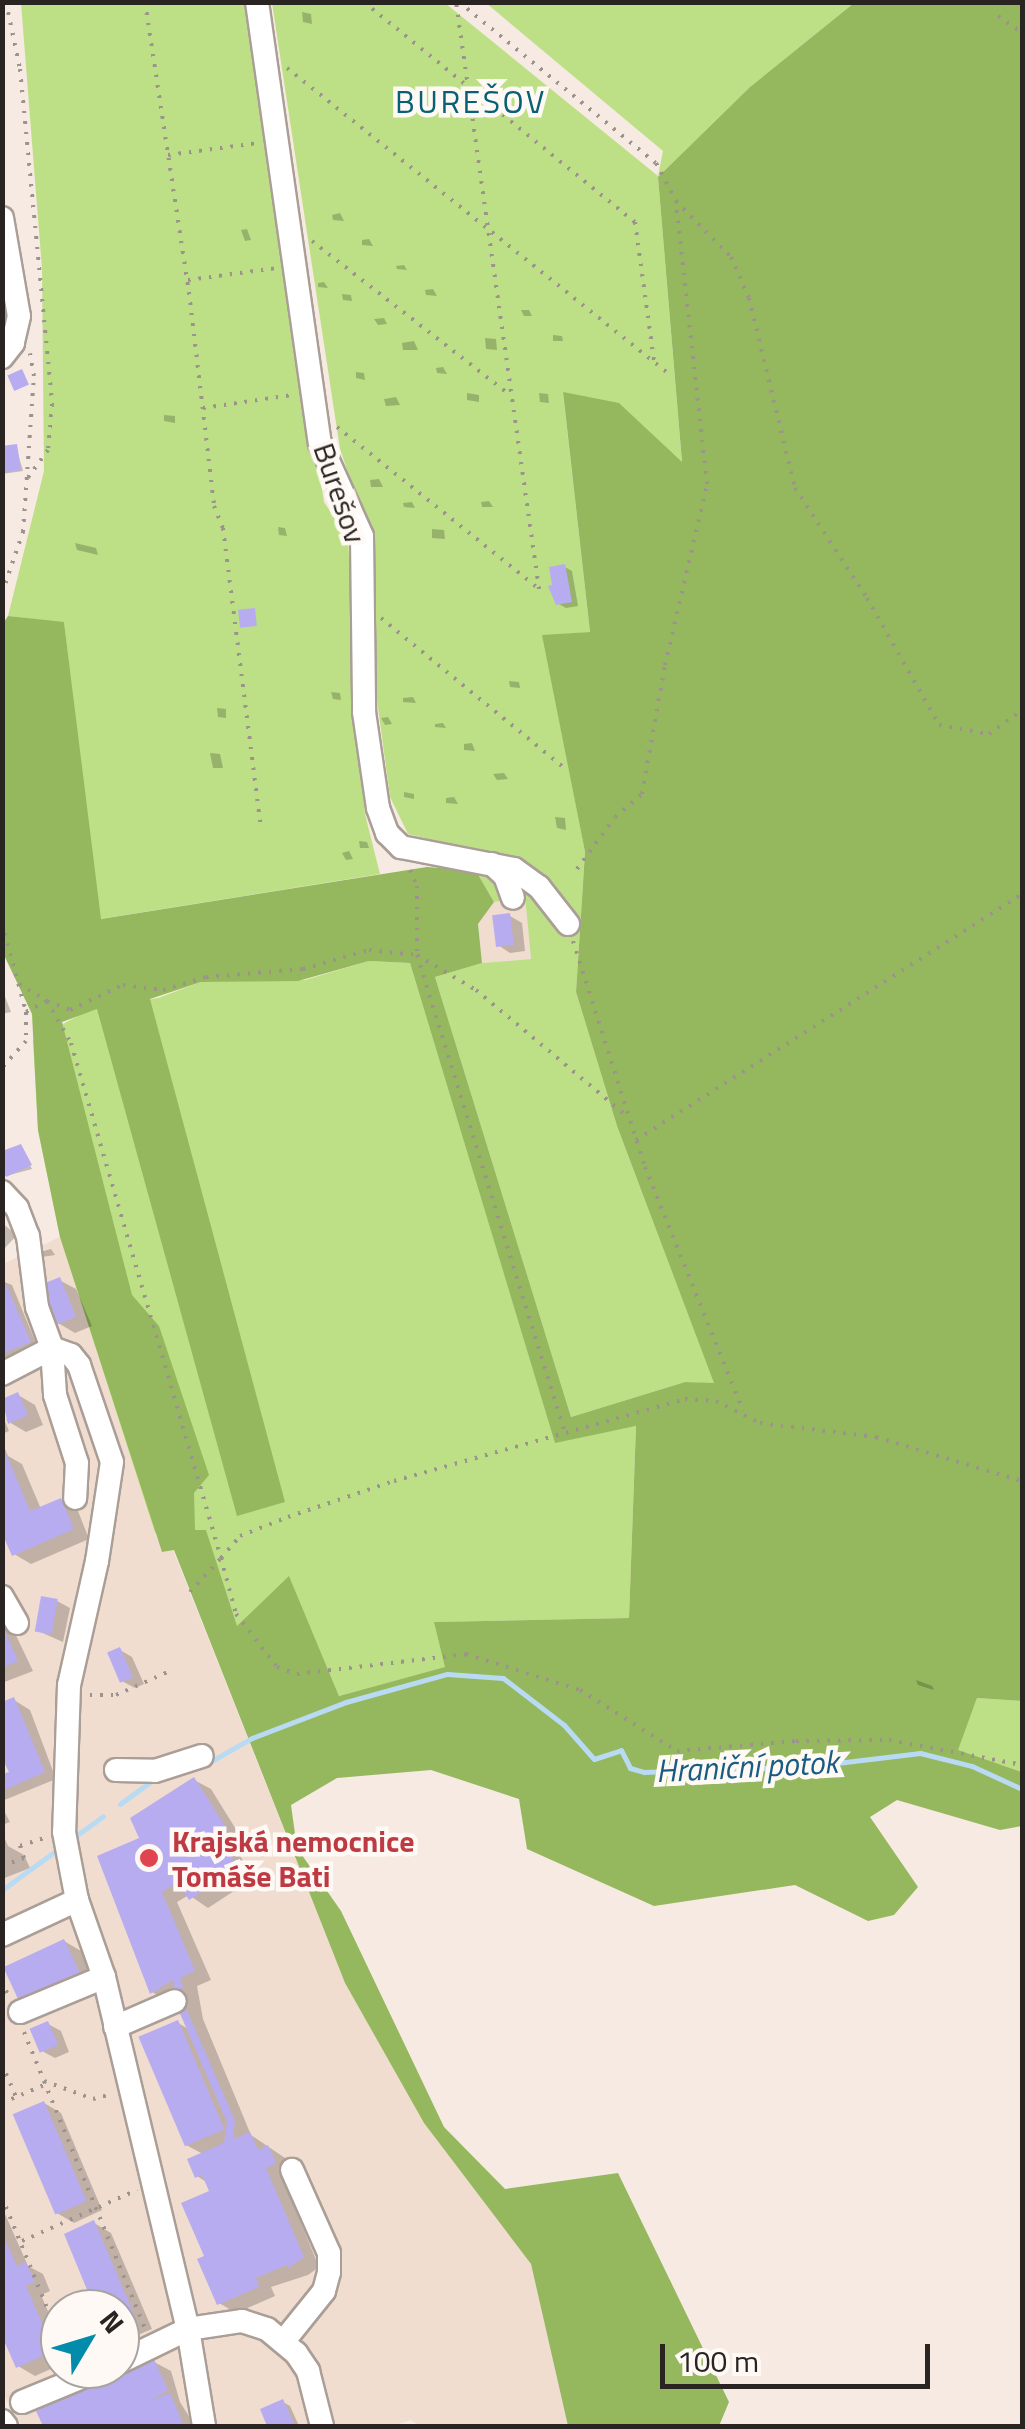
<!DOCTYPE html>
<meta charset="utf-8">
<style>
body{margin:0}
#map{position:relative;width:1025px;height:2429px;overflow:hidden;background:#f6eae2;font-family:"Titillium Web",sans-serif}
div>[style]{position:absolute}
.built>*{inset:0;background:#f0ddd0}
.green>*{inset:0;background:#bde086}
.forest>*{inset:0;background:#95b75e}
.shadow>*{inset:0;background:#0003}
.stream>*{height:5px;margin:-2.5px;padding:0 2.5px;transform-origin:2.5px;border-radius:2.5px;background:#b9daf3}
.building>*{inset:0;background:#b8acf1;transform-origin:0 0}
.path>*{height:4px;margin-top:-2px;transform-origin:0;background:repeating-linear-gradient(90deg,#9c938d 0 2.5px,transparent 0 10.5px)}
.roads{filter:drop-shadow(2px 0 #aa9e96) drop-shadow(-2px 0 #aa9e96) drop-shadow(0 2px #aa9e96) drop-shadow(0 -2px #aa9e96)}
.minor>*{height:22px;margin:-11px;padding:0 11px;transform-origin:11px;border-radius:11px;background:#fff}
.dots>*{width:28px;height:28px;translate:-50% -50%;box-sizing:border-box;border:5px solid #fef9f5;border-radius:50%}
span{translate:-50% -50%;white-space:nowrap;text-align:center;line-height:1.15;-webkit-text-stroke:9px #fef9f5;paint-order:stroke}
.street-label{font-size:30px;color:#292421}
.health-label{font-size:30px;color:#be3a42;font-weight:700}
.left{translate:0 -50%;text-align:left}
.neighbourhood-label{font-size:32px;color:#076074;letter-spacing:2.5px}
.water-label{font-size:32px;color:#185b83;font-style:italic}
.frame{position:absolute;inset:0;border:5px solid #292421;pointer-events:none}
.north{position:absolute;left:40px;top:2289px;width:100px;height:100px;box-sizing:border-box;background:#fef9f5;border:2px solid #a9a4a0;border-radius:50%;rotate:52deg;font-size:28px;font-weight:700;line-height:40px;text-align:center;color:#292421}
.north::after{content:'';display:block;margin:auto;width:35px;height:45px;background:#008caa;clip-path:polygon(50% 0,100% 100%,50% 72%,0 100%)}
.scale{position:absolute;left:660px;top:2344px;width:270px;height:45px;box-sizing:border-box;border:5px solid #292421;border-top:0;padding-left:12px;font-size:30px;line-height:35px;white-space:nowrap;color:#292421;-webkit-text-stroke:8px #fef9f5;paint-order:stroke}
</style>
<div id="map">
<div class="built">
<i style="clip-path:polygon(525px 895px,531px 959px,482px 963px,478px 924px,494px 902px)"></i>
<i style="clip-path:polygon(evenodd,60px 1237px,155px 1533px,163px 1552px,173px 1550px,345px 1983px,424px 2123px,531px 2264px,568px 2426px,420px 2426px,411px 2420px,393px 2426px,22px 2426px,3px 2394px,3px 1264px,60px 1237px,60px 2309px,120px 2309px,120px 2369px,60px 2369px,60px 2309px)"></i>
</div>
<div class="green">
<i style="clip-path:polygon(21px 3px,248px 3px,324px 502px,348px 538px,365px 814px,380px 874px,100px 919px,64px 623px,8px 616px,44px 471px,42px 269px)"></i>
<i style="clip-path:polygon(272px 3px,445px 3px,658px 176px,663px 151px,486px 3px,854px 3px,750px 87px,658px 177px,682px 463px,619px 404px,563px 393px,590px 632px,543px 636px,585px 852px,576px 992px,617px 1126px,715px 1384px,685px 1382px,571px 1417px,435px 977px,482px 963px,531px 959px,525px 896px,494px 902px,476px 871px,497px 856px,408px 834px,390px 797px,373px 670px,369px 534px,340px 449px)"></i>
<i style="clip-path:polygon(369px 961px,410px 963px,555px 1442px,636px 1426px,629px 1618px,435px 1622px,446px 1667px,339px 1696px,289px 1577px,237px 1627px,206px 1531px,155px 1533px,60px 1237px,38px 1130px,33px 1040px,89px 1010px,158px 998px,201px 982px,305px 980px)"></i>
<i style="clip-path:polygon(977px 1698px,1022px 1701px,1022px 1772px,957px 1751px)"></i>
</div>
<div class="forest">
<i style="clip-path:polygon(evenodd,854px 3px,1022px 3px,1022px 1701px,977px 1698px,958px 1750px,1022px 1772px,1022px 1826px,1000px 1830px,897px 1800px,870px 1817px,918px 1887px,894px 1915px,868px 1921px,795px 1885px,654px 1906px,527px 1849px,519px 1799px,431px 1770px,337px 1778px,291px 1805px,297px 1848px,341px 1911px,444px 2127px,505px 2189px,618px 2173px,729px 2402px,719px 2426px,568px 2426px,531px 2264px,424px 2123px,345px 1983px,174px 1550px,162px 1552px,60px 1237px,38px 1130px,32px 1014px,3px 953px,2px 625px,8px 616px,64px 622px,101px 919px,427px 867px,476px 871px,494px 902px,478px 924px,482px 963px,435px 977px,571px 1417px,685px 1382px,714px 1383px,617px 1126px,576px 992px,585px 852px,542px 635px,590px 632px,563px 392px,619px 403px,682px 462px,658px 177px,750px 87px,854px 3px,369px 961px,410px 963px,555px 1443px,636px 1426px,629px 1618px,434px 1622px,445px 1667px,339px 1696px,289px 1576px,237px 1626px,206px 1530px,195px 1530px,194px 1493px,209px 1475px,159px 1326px,132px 1295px,62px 1022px,97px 1009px,237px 1516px,285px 1502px,150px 999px,201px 982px,298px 981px,369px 961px)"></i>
</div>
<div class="shadow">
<i style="clip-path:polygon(302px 12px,311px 14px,312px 24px,303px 22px)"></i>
<i style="clip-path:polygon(340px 213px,344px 221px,333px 220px,332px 215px)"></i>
<i style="clip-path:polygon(247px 229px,251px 240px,245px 241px,241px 230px)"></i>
<i style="clip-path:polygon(362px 240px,369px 239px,373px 246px,362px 245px)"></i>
<i style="clip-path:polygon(404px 265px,407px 270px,397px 269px,396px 266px)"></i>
<i style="clip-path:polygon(324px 282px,328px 288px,318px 287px,318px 283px)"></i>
<i style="clip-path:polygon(433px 289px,437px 296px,426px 295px,425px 290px)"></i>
<i style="clip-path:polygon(342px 294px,351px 295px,352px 301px,343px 300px)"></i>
<i style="clip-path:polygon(521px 310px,529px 310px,532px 316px,524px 316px)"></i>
<i style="clip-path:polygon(374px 319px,384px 318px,387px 324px,378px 325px)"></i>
<i style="clip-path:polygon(553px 335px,562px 336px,563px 341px,553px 341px)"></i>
<i style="clip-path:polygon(485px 338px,496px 339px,497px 350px,486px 349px)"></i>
<i style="clip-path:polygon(414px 341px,418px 350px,403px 350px,402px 343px)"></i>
<i style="clip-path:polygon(443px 367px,447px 374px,437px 373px,436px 368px)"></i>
<i style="clip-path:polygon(356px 372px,364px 373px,365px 380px,356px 378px)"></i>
<i style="clip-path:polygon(467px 393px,479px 395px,479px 402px,467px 400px)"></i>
<i style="clip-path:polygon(539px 393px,548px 394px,549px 403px,540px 402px)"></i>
<i style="clip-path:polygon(396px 397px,400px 405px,386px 406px,384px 399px)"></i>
<i style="clip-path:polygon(164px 415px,175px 416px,175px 423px,164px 421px)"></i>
<i style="clip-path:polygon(16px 447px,23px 471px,2px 474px,2px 449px)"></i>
<i style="clip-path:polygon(379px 479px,383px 487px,371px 487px,370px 480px)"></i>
<i style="clip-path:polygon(489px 501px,493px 507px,482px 507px,481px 502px)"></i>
<i style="clip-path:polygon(412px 502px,415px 508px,404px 507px,403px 503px)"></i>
<i style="clip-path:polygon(278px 527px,285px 528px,287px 536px,279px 535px)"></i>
<i style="clip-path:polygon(432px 529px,444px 530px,445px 539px,432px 538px)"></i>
<i style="clip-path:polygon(75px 543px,96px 548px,98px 555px,77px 550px)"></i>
<i style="clip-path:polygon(565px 567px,572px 571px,578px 606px,566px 608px,557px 603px)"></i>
<i style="clip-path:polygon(509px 681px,519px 682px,520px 688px,510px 687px)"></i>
<i style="clip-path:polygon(331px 692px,340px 693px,341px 700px,333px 699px)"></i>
<i style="clip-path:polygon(413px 697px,416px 703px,403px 702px,403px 698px)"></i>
<i style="clip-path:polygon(217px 708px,226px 709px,226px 718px,218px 717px)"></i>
<i style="clip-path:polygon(381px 718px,388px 717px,392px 724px,385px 725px)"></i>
<i style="clip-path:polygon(443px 723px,446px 728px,435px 727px,435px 724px)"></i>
<i style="clip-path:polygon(472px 743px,475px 751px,464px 750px,464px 744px)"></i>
<i style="clip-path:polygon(210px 753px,220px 754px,223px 768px,213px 768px)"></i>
<i style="clip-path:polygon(493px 774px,504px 773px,508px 779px,497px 780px)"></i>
<i style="clip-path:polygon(404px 792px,414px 794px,414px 799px,404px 797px)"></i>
<i style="clip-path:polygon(454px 797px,458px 804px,446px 803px,446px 798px)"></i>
<i style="clip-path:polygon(555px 817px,565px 818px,566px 830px,557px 828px)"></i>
<i style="clip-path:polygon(359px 841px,367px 842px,369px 848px,360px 848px)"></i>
<i style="clip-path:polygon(342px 853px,349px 851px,353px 859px,346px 860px)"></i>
<i style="clip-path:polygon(510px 916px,522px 923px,525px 951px,510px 953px,498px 945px)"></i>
<i style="clip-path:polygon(2px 989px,11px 1012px,2px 1014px)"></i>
<i style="clip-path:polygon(21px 1147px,32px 1169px,2px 1177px,2px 1156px)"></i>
<i style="clip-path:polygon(2px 1223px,17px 1235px,4px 1249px,2px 1248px)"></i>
<i style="clip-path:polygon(51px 1249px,55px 1255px,42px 1257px,40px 1252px)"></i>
<i style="clip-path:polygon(59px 1280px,76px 1289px,92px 1326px,75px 1333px,58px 1323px)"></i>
<i style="clip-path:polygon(2px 1281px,12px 1285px,37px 1346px,2px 1361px)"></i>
<i style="clip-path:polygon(18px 1395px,35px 1405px,43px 1425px,26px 1432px,4px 1419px,9px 1431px,2px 1434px,2px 1418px,9px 1421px,2px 1402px)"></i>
<i style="clip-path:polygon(2px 1442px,8px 1456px,22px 1464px,41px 1509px,61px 1501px,78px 1511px,89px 1539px,31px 1564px,14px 1554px,2px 1526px)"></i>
<i style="clip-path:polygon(57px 1601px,70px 1608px,63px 1642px,38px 1631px)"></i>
<i style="clip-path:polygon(2px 1606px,33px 1671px,2px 1683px)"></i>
<i style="clip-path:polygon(120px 1650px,132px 1657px,144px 1684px,135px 1688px,122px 1681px)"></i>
<i style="clip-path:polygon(916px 1680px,932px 1686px,934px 1690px,918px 1685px)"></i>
<i style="clip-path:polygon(14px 1700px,30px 1710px,56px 1779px,2px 1801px,2px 1777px,12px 1773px)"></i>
<i style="clip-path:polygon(194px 1780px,211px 1789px,242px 1839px,233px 1845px,254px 1878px,208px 1908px,189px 1895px,177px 1902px,211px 1980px,197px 1986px,203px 2019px,251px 2135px,285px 2158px,291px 2173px,282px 2177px,319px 2267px,308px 2275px,271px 2287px,275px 2296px,236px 2313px,219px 2303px,207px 2258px,212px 2192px,208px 2183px,197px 2176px,203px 2154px,186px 2145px,178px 2023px,190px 2030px,180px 2008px,152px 1992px,142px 1840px)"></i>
<i style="clip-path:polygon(2px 1807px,10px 1822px,2px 1825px)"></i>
<i style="clip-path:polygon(2px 1832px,8px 1846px,24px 1855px,30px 1868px,2px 1879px)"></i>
<i style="clip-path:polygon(64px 1941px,81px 1951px,96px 1985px,38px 2010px)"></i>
<i style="clip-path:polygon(48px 2024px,61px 2031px,69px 2052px,55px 2058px,42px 2051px)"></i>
<i style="clip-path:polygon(44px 2103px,61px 2113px,102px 2210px,74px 2223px,57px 2213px)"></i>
<i style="clip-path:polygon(2px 2207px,28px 2266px,43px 2274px,50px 2291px,41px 2295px,60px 2339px,60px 2365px,35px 2376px,18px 2366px,2px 2330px)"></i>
<i style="clip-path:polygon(94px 2223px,111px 2233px,152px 2329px,124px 2341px,120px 2339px,120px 2309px,98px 2309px)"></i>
<i style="clip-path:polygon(154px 2362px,171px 2371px,180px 2402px,195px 2426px,46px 2426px,39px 2410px)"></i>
<i style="clip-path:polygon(283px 2402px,290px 2406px,299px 2426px,270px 2426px,263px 2411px)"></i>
</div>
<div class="stream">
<i style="left:206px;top:1764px;width:53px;rotate:-29.5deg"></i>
<i style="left:252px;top:1738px;width:101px;rotate:-21deg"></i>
<i style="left:346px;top:1702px;width:105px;rotate:-15.5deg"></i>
<i style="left:447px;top:1674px;width:56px;rotate:4.1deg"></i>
<i style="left:503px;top:1678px;width:77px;rotate:37.6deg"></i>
<i style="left:564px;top:1725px;width:45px;rotate:48.6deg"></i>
<i style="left:594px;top:1759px;width:28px;rotate:-18deg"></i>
<i style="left:621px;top:1750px;width:20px;rotate:63deg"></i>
<i style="left:630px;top:1768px;width:15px;rotate:16deg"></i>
<i style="left:644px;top:1772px;width:168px;rotate:-2deg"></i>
<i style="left:812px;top:1766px;width:109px;rotate:-6.9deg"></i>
<i style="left:920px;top:1753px;width:54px;rotate:14deg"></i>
<i style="left:972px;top:1766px;width:55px;rotate:24.7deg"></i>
<i style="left:120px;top:1804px;width:42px;rotate:-36.3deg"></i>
<i style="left:73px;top:1838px;width:37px;rotate:-36deg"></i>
<i style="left:2px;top:1890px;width:64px;rotate:-36.2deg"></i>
</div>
<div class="building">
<i style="left:22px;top:369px;width:17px;height:16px;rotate:66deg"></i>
<i style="clip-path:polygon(17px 444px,21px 470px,2px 473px,2px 446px)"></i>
<i style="clip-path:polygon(565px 564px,572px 602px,556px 605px,548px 586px,552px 585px,549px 567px)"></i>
<i style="left:255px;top:608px;width:18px;height:17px;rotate:84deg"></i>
<i style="left:510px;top:913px;width:32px;height:18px;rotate:83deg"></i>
<i style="clip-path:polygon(21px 1144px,32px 1165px,6px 1177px,2px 1151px)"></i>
<i style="clip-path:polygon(2px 1275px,31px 1342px,2px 1354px)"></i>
<i style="left:60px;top:1277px;width:43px;height:22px;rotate:68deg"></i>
<i style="clip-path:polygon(18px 1392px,28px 1415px,8px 1424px,2px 1399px)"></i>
<i style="clip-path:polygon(5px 1451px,30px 1511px,61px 1498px,74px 1529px,12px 1556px,2px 1533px)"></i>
<i style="left:41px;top:1596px;width:17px;height:36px;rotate:10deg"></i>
<i style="clip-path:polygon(2px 1625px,18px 1661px,2px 1668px)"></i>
<i style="left:120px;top:1647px;width:33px;height:14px;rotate:67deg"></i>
<i style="clip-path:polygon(14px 1697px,45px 1772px,2px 1791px,2px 1774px,9px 1772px,2px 1758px,2px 1702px)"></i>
<i style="clip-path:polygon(194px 1777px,227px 1829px,217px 1835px,239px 1868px,189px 1900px,178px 1882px,162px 1892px,195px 1971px,181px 1977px,186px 2008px,235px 2121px,233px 2139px,250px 2132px,258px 2150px,268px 2145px,276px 2163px,266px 2168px,304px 2257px,288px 2268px,287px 2265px,256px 2278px,259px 2287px,217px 2305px,197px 2259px,204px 2256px,181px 2203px,209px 2191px,202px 2175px,195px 2178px,187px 2159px,224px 2143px,227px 2122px,178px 2009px,173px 1980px,150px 1994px,97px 1856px,139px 1838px,130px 1818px)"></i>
<i style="left:64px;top:1939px;width:41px;height:67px;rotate:65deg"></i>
<i style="left:178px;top:2020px;width:119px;height:43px;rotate:67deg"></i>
<i style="left:48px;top:2021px;width:26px;height:20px;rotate:67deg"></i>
<i style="left:44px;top:2101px;width:109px;height:34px;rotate:67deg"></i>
<i style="clip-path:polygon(94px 2220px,136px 2319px,120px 2326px,120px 2309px,95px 2309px,64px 2234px)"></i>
<i style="clip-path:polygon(2px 2233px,17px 2266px,26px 2262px,35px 2282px,26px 2286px,54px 2351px,16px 2368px,2px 2336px)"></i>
<i style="clip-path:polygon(154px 2359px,168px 2390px,150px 2401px,170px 2393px,184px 2426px,43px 2426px,35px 2409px)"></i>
<i style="clip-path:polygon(283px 2399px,295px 2426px,267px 2426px,260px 2409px)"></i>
</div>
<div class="path">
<i style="left:6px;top:2px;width:68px;rotate:78.2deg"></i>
<i style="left:20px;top:69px;width:337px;rotate:84.5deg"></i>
<i style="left:52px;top:404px;width:46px;rotate:95deg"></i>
<i style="left:48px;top:450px;width:34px;rotate:126deg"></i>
<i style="left:145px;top:2px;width:293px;rotate:81.4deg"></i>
<i style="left:189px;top:292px;width:215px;rotate:83.3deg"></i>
<i style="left:214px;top:506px;width:24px;rotate:68deg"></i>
<i style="left:223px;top:528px;width:304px;rotate:82.8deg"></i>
<i style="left:364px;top:2px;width:349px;rotate:39.1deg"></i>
<i style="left:635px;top:222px;width:140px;rotate:82.2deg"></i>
<i style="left:459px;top:2px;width:254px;rotate:39.3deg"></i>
<i style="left:656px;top:163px;width:43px;rotate:62.2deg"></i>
<i style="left:676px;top:201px;width:78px;rotate:45.5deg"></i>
<i style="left:731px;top:257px;width:45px;rotate:66.3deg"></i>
<i style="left:749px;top:298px;width:195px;rotate:76.4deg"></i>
<i style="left:795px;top:488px;width:131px;rotate:56.8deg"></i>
<i style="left:867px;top:598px;width:146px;rotate:60.4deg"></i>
<i style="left:939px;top:725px;width:51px;rotate:10.2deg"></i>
<i style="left:989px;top:734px;width:41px;rotate:-36deg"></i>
<i style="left:998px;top:16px;width:29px;rotate:35deg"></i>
<i style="left:287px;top:68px;width:487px;rotate:38.7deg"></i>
<i style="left:168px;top:155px;width:91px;rotate:-7.6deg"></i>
<i style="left:312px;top:241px;width:251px;rotate:37.9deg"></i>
<i style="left:188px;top:280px;width:90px;rotate:-7.7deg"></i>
<i style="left:203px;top:408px;width:90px;rotate:-8.3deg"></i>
<i style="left:337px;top:427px;width:259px;rotate:38.7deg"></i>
<i style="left:539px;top:589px;width:593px;rotate:-98.05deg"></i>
<i style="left:2px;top:593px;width:65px;rotate:-71deg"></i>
<i style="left:23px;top:532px;width:156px;rotate:-86deg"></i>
<i style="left:34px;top:376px;width:23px;rotate:-100deg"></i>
<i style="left:381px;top:618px;width:237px;rotate:39.3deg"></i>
<i style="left:577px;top:869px;width:64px;rotate:-53.8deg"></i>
<i style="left:615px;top:817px;width:35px;rotate:-40deg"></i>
<i style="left:642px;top:794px;width:131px;rotate:-79.9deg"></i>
<i style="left:665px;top:665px;width:186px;rotate:-76.9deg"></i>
<i style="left:707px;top:484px;width:285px;rotate:-96.3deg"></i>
<i style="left:410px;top:870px;width:17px;rotate:66deg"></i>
<i style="left:417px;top:886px;width:69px;rotate:90deg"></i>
<i style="left:417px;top:955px;width:499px;rotate:72.8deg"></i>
<i style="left:2px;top:923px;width:92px;rotate:74.9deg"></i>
<i style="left:26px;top:1012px;width:29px;rotate:90deg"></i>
<i style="left:26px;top:1041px;width:36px;rotate:132deg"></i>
<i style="left:573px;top:941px;width:237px;rotate:72.3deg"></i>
<i style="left:645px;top:1167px;width:263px;rotate:68.1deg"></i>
<i style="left:19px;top:984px;width:33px;rotate:31deg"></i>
<i style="left:47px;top:1001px;width:48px;rotate:60.3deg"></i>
<i style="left:71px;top:1043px;width:536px;rotate:73.76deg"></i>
<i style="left:221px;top:1558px;width:29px;rotate:-49deg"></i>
<i style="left:240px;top:1536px;width:52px;rotate:-21.6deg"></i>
<i style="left:288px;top:1517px;width:112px;rotate:-18.8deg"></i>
<i style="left:394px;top:1481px;width:302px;rotate:-15.7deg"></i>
<i style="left:685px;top:1399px;width:31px;rotate:4deg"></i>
<i style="left:716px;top:1401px;width:49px;rotate:26.6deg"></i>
<i style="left:760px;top:1423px;width:117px;rotate:6.9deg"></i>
<i style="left:876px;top:1437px;width:152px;rotate:16.8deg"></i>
<i style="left:26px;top:1012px;width:24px;rotate:-28deg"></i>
<i style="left:47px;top:1001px;width:25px;rotate:21deg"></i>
<i style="left:70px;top:1010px;width:59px;rotate:-25.3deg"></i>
<i style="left:123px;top:985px;width:40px;rotate:7.1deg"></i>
<i style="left:163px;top:990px;width:45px;rotate:-16.8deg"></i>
<i style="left:206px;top:977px;width:97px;rotate:-4.7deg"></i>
<i style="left:303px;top:969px;width:69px;rotate:-16.1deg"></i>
<i style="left:369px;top:950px;width:48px;rotate:5.9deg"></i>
<i style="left:417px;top:955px;width:69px;rotate:30.7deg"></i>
<i style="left:476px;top:990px;width:199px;rotate:39.9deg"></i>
<i style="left:636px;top:1140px;width:458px;rotate:-32.5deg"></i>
<i style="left:221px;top:1558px;width:58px;rotate:75deg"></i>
<i style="left:236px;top:1614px;width:67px;rotate:52.3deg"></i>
<i style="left:277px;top:1667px;width:21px;rotate:19deg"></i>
<i style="left:297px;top:1674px;width:170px;rotate:-6.7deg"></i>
<i style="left:466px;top:1654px;width:120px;rotate:17.5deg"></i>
<i style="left:580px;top:1690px;width:115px;rotate:32.2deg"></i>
<i style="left:677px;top:1751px;width:119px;rotate:-4.8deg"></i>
<i style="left:796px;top:1741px;width:93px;rotate:-0.6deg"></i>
<i style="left:889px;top:1740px;width:135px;rotate:10.6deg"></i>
<i style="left:190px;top:1592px;width:46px;rotate:-47.6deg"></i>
<i style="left:2px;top:1687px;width:5px;rotate:90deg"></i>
<i style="left:90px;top:1695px;width:26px"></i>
<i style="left:116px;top:1695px;width:59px;rotate:-24deg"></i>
<i style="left:2px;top:1866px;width:23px;rotate:-20deg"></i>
<i style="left:24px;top:1858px;width:13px;rotate:-108deg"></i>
<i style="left:20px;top:1846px;width:25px;rotate:-18deg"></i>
<i style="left:2px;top:1981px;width:15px;rotate:67deg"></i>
<i style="left:24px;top:2032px;width:53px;rotate:67.8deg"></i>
<i style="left:44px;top:2081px;width:52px;rotate:20.2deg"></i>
<i style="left:93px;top:2099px;width:20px;rotate:-15deg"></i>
<i style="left:2px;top:2064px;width:39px;rotate:67deg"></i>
<i style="left:44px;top:2081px;width:270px;rotate:67.8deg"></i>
<i style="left:2px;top:2103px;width:46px;rotate:-23.2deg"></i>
<i style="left:2px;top:2197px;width:154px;rotate:67.9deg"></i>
<i style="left:22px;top:2241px;width:126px;rotate:-23.9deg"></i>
</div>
<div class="roads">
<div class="minor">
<i style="left:257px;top:2px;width:445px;rotate:81.9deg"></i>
<i style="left:320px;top:443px;width:102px;rotate:65.7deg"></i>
<i style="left:362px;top:536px;width:176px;rotate:89.3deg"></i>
<i style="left:364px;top:712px;width:97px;rotate:81.7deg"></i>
<i style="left:378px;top:808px;width:27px;rotate:70deg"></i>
<i style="left:387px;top:833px;width:20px;rotate:45deg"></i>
<i style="left:401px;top:847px;width:115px;rotate:11deg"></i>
<i style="left:514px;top:869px;width:31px;rotate:36deg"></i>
<i style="left:539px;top:887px;width:47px;rotate:51.9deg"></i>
<i style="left:2px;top:218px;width:99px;rotate:80.2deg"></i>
<i style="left:19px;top:316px;width:28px;rotate:103deg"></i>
<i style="left:13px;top:343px;width:18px;rotate:128deg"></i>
<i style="left:492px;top:864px;width:18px;rotate:43deg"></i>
<i style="left:505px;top:876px;width:23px;rotate:70deg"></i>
<i style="left:2px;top:1192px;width:22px;rotate:47deg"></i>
<i style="left:17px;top:1208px;width:30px;rotate:69deg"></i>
<i style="left:28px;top:1236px;width:72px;rotate:82.8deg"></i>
<i style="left:37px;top:1307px;width:44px;rotate:69.9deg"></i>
<i style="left:52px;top:1348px;width:47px;rotate:86.3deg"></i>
<i style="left:55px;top:1395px;width:71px;rotate:72.1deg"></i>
<i style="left:77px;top:1463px;width:35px;rotate:93deg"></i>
<i style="left:2px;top:1374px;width:56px;rotate:-27.5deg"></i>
<i style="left:52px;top:1348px;width:20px;rotate:20deg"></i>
<i style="left:71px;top:1355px;width:13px;rotate:51deg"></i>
<i style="left:79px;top:1365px;width:102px;rotate:71.2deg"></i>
<i style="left:112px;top:1462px;width:100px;rotate:98.6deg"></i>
<i style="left:97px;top:1561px;width:127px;rotate:102.7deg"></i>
<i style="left:69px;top:1685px;width:147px;rotate:91.9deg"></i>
<i style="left:64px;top:1832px;width:69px;rotate:79.2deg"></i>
<i style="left:77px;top:1900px;width:82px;rotate:70.7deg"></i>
<i style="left:104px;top:1977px;width:362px;rotate:76.6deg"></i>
<i style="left:188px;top:2329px;width:98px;rotate:80.6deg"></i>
<i style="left:2px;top:1597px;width:30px;rotate:60deg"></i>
<i style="left:116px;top:1770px;width:39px;rotate:1deg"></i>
<i style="left:155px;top:1771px;width:49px;rotate:-17.7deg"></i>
<i style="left:2px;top:1935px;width:83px;rotate:-25deg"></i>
<i style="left:20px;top:2012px;width:91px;rotate:-22.6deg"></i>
<i style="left:115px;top:2027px;width:65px;rotate:-23.4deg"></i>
<i style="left:283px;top:2342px;width:65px;rotate:-51.2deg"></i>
<i style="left:324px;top:2291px;width:20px;rotate:-75deg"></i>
<i style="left:329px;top:2272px;width:19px;rotate:-90deg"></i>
<i style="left:329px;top:2253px;width:91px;rotate:-114deg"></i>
<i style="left:120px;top:2362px;width:76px;rotate:-25.9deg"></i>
<i style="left:188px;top:2329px;width:55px;rotate:-8.4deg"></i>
<i style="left:242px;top:2321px;width:26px;rotate:18deg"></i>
<i style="left:267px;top:2329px;width:38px;rotate:40deg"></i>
<i style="left:296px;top:2353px;width:22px;rotate:56deg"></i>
<i style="left:308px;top:2371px;width:57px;rotate:75.7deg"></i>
<i style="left:22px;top:2402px;width:87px;rotate:-22.4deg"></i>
<i style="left:2px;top:2421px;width:6px;rotate:51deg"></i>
</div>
</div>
<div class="dots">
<i style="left:149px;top:1858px;background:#e0444e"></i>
</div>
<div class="street-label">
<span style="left:340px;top:493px;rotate:71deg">Burešov</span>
</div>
<div class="health-label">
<span class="left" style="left:172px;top:1858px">Krajská nemocnice<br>Tomáše Bati</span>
</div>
<div class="neighbourhood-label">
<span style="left:471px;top:101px">BUREŠOV</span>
</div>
<div class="water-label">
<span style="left:747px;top:1766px;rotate:-3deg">Hraniční potok</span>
</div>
<div class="frame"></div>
<div class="north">N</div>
<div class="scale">100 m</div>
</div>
